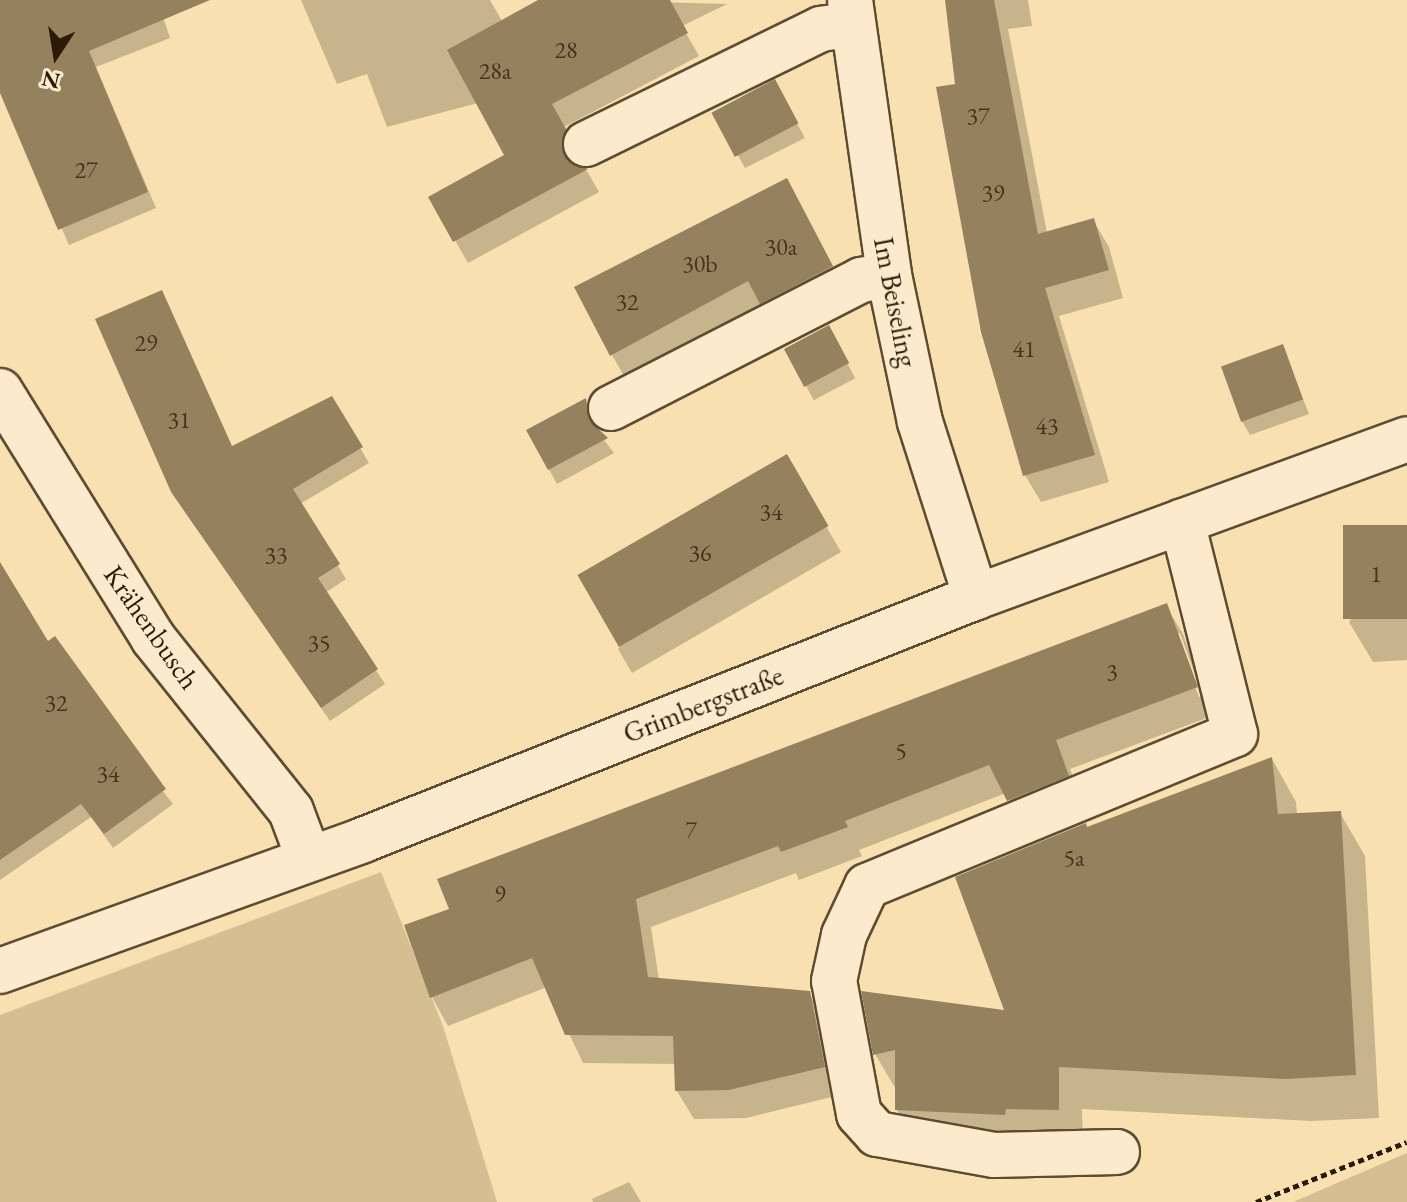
<!DOCTYPE html>
<meta charset="utf-8">
<style>
body{margin:0}
#map{position:relative;width:1407px;height:1202px;overflow:hidden;background:#f9e0b0;font-family:"EB Garamond",serif}
div>[style]{position:absolute}
.green>*{inset:0;background:#d6be93}
.shadow>*{inset:0;background:#0003;transform-origin:0 0}
.building>*{inset:0;background:#96815f;transform-origin:0 0}
.path>*{height:5px;margin-top:-2.5px;transform-origin:0;background:repeating-linear-gradient(90deg,#2b1a08 0 6px,transparent 0 10px)}
.roads{filter:drop-shadow(2px 0 #5e4c32) drop-shadow(-2px 0 #5e4c32) drop-shadow(0 2px #5e4c32) drop-shadow(0 -2px #5e4c32)}
.minor>*{height:44px;margin:-22px;padding:0 22px;transform-origin:22px;border-radius:22px;background:#fbebcc}
span{translate:-50% -50%;white-space:nowrap;text-align:center;line-height:1.15;-webkit-text-stroke:8px #fbebcc;paint-order:stroke}
.number-label{font-size:24px;color:#46341e}
.number-label span{-webkit-text-stroke-width:0}
.street-label{font-size:28px;color:#2b1a08}
.north{position:absolute;left:16px;top:16px;width:80px;height:80px;-webkit-text-stroke:6px #fbebcc;paint-order:stroke;rotate:192deg;font-size:22px;font-weight:700;line-height:32px;text-align:center;color:#2b1a08}
.north::after{content:'';display:block;margin:auto;width:28px;height:36px;background:#2b1a08;clip-path:polygon(50% 0,100% 100%,50% 72%,0 100%)}
</style>
<div id="map">
<div class="green">
<i style="clip-path:polygon(381px 872px,443px 1026px,497px 1202px,0 1202px,0 1015px)"></i>
<i style="clip-path:polygon(1407px 1153px,1407px 1202px,1293px 1202px)"></i>
</div>
<div class="shadow">
<i style="clip-path:polygon(0 0,190px 0,163px 17px,170px 38px,96px 67px,156px 208px,69px 245px,0 88px)"></i>
<i style="clip-path:polygon(301px 0,490px 0,510px 35px,578px 0,727px 4px,682px 26px,699px 56px,564px 127px,578px 154px,577px 165px,587px 171px,599px 192px,468px 263px,431px 198px,507px 156px,478px 103px,387px 127px,367px 74px,337px 84px)"></i>
<i style="clip-path:polygon(947px 0,1028px 0,1032px 26px,1008px 29px,1047px 233px,1093px 220px,1109px 247px,1123px 298px,1059px 316px,1109px 482px,1041px 502px,1025px 475px)"></i>
<i style="clip-path:polygon(782px 96px,805px 138px,745px 168px,714px 112px)"></i>
<i style="clip-path:polygon(802px 209px,848px 295px,628px 383px,612px 355px)"></i>
<i style="clip-path:polygon(162px 293px,232px 448px,331px 399px,369px 463px,300px 504px,346px 579px,325px 593px,385px 684px,330px 721px,182px 507px)"></i>
<i style="left:828px;top:327px;width:58px;height:47px;rotate:62deg"></i>
<i style="clip-path:polygon(1282px 347px,1309px 414px,1250px 435px,1242px 421px)"></i>
<i style="clip-path:polygon(585px 401px,595px 428px,614px 453px,557px 484px,528px 431px)"></i>
<i style="clip-path:polygon(786px 457px,841px 552px,632px 673px,618px 649px)"></i>
<i style="clip-path:polygon(1407px 527px,1407px 660px,1373px 662px,1349px 622px)"></i>
<i style="clip-path:polygon(0 566px,48px 644px,173px 804px,113px 848px,91px 817px,0 880px)"></i>
<i style="clip-path:polygon(evenodd,1166px 606px,1183px 634px,1212px 716px,1070px 769px,1083px 804px,1026px 828px,1006px 793px,859px 850px,862px 856px,799px 880px,796px 873px,651px 927px,659px 980px,809px 993px,826px 1022px,840px 1095px,746px 1118px,694px 1119px,677px 1091px,676px 1064px,583px 1063px,547px 987px,448px 1026px,432px 997px,451px 910px,1166px 606px,1176px 633px,1180px 633px,1203px 696px,1199px 697px,1176px 633px)"></i>
<i style="clip-path:polygon(1272px 759px,1296px 802px,1297px 815px,1340px 813px,1365px 856px,1379px 1118px,1311px 1121px,1082px 1109px,1083px 1152px,921px 1153px,897px 1110px,897px 1091px,875px 1054px,1007px 1012px,1087px 829px)"></i>
<i style="clip-path:polygon(629px 1182px,641px 1202px,593px 1202px,592px 1199px)"></i>
</div>
<div class="building">
<i style="clip-path:polygon(0 0,210px 0,89px 51px,148px 192px,58px 230px,0 93px)"></i>
<i style="clip-path:polygon(538px 0,670px 0,688px 33px,552px 104px,566px 129px,564px 156px,588px 169px,453px 242px,428px 197px,504px 155px,447px 50px)"></i>
<i style="clip-path:polygon(945px 0,994px 0,1038px 234px,1094px 218px,1109px 270px,1045px 288px,1095px 455px,1023px 476px,981px 332px,936px 87px,955px 84px)"></i>
<i style="left:775px;top:79px;width:50px;height:72px;rotate:62deg"></i>
<i style="clip-path:polygon(787px 178px,833px 266px,760px 304px,748px 281px,610px 356px,574px 287px)"></i>
<i style="clip-path:polygon(162px 290px,232px 446px,332px 396px,363px 447px,293px 489px,340px 564px,318px 578px,378px 669px,321px 708px,171px 492px,95px 319px)"></i>
<i style="left:829px;top:325px;width:43px;height:51px;rotate:62deg"></i>
<i style="left:1283px;top:344px;width:59px;height:66px;rotate:70deg"></i>
<i style="clip-path:polygon(586px 398px,589px 420px,608px 438px,548px 470px,526px 430px)"></i>
<i style="left:787px;top:454px;width:83px;height:242px;rotate:60deg"></i>
<i style="left:1407px;top:525px;width:94px;height:64px;rotate:90deg"></i>
<i style="clip-path:polygon(0 562px,48px 641px,55px 636px,166px 789px,104px 834px,81px 804px,0 860px)"></i>
<i style="clip-path:polygon(1167px 603px,1198px 687px,1056px 740px,1069px 776px,1007px 801px,989px 765px,845px 821px,848px 827px,781px 852px,778px 846px,636px 899px,648px 977px,810px 991px,825px 1067px,729px 1090px,675px 1091px,673px 1036px,565px 1035px,532px 958px,430px 998px,404px 925px,449px 909px,437px 879px)"></i>
<i style="clip-path:polygon(1272px 757px,1278px 814px,1341px 811px,1356px 1075px,1286px 1079px,1059px 1067px,1059px 1110px,1006px 1109px,1005px 1115px,895px 1110px,895px 1050px,873px 1055px,861px 991px,1004px 1010px,955px 877px,1086px 823px,1087px 827px)"></i>
</div>
<div class="path">
<i style="left:1256px;top:1202px;width:162px;rotate:-21.7deg"></i>
</div>
<div class="roads">
<div class="minor">
<i style="left:850px;top:0;width:278px;rotate:81.9deg"></i>
<i style="left:889px;top:275px;width:150px;rotate:78.1deg"></i>
<i style="left:920px;top:422px;width:184px;rotate:72.3deg"></i>
<i style="left:586px;top:144px;width:262px;rotate:-26.1deg"></i>
<i style="left:821px;top:29px;width:31px;rotate:-9deg"></i>
<i style="left:0;top:391px;width:291px;rotate:58.2deg"></i>
<i style="left:153px;top:638px;width:221px;rotate:51.4deg"></i>
<i style="left:291px;top:811px;width:51px;rotate:69.4deg"></i>
<i style="left:611px;top:408px;width:281px;rotate:-27.1deg"></i>
<i style="left:861px;top:280px;width:28px;rotate:-10deg"></i>
<i style="left:0;top:971px;width:386px;rotate:-19.8deg"></i>
<i style="left:363px;top:840px;width:659px;rotate:-21.62deg"></i>
<i style="left:976px;top:597px;width:459px;rotate:-20.1deg"></i>
<i style="left:1117px;top:1152px;width:123px;rotate:178.6deg"></i>
<i style="left:994px;top:1155px;width:119px;rotate:-169.8deg"></i>
<i style="left:877px;top:1134px;width:27px;rotate:-132deg"></i>
<i style="left:859px;top:1114px;width:135px;rotate:-100.6deg"></i>
<i style="left:834px;top:981px;width:47px;rotate:-77.7deg"></i>
<i style="left:844px;top:935px;width:54px;rotate:-64.9deg"></i>
<i style="left:867px;top:886px;width:398px;rotate:-22.4deg"></i>
<i style="left:1235px;top:734px;width:219px;rotate:-104deg"></i>
</div>
</div>
<div class="number-label">
<span style="left:566px;top:50px">28</span>
<span style="left:495px;top:71px">28a</span>
<span style="left:978px;top:116px">37</span>
<span style="left:86px;top:170px">27</span>
<span style="left:993px;top:193px">39</span>
<span style="left:781px;top:247px">30a</span>
<span style="left:700px;top:264px">30b</span>
<span style="left:627px;top:302px">32</span>
<span style="left:146px;top:343px">29</span>
<span style="left:1024px;top:349px">41</span>
<span style="left:179px;top:420px">31</span>
<span style="left:1047px;top:426px">43</span>
<span style="left:771px;top:512px">34</span>
<span style="left:700px;top:553px">36</span>
<span style="left:276px;top:555px">33</span>
<span style="left:1376px;top:574px">1</span>
<span style="left:319px;top:643px">35</span>
<span style="left:1112px;top:672px">3</span>
<span style="left:56px;top:703px">32</span>
<span style="left:901px;top:751px">5</span>
<span style="left:108px;top:774px">34</span>
<span style="left:691px;top:830px">7</span>
<span style="left:1074px;top:858px">5a</span>
<span style="left:500px;top:894px">9</span>
</div>
<div class="street-label">
<span style="left:896px;top:302px;rotate:79deg">Im Beiseling</span>
<span style="left:152px;top:627px;rotate:55deg">Krähenbusch</span>
<span style="left:703px;top:704px;rotate:-21deg">Grimbergstraße</span>
</div>
<div class="north">N</div>
</div>
